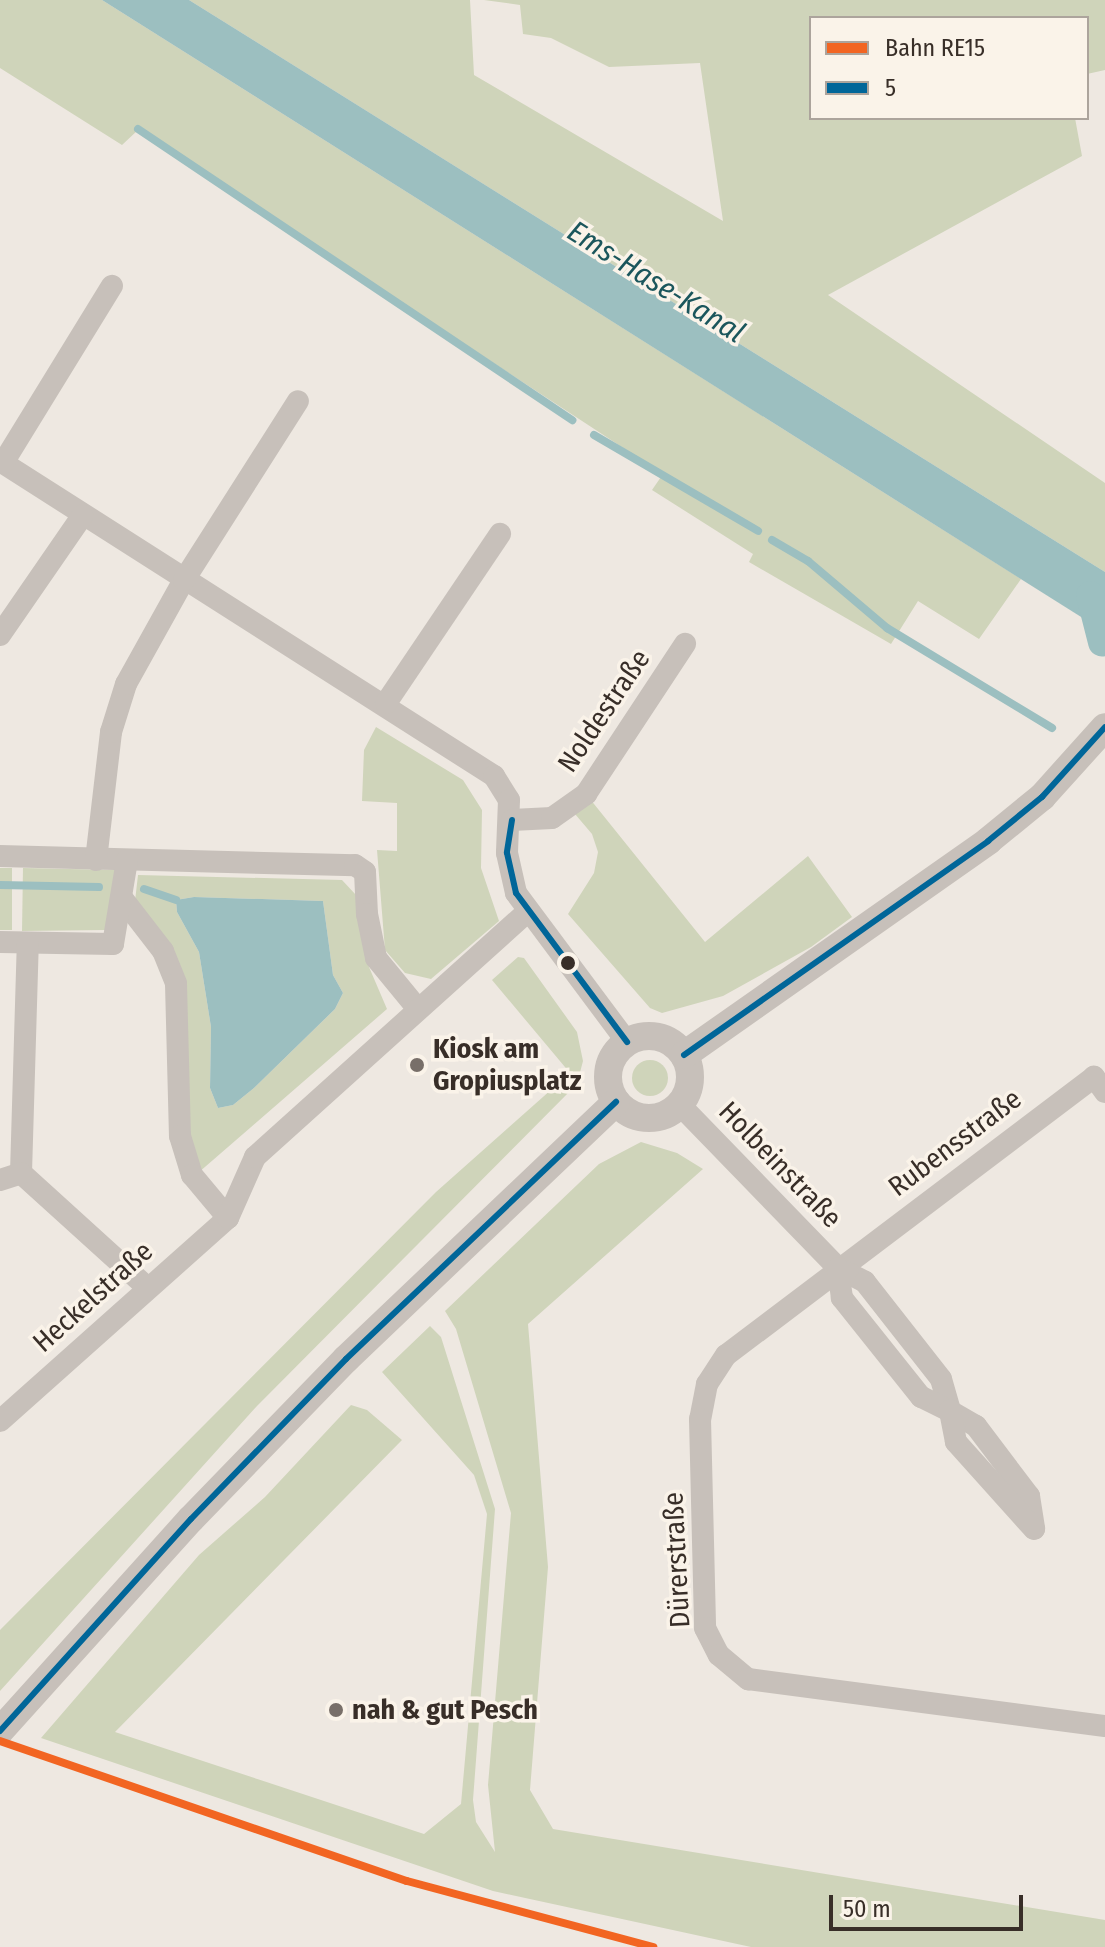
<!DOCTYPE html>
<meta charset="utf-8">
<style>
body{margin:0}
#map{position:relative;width:1105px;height:1947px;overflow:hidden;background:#eee8e1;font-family:"Fira Sans Condensed",sans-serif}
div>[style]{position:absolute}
.green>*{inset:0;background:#cfd4ba;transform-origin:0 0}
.round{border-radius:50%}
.water>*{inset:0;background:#9cbfc0}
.stream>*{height:8px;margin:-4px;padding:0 4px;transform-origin:4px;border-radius:4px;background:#9cbfc0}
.canal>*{height:28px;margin:-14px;padding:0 14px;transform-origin:14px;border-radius:14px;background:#9cbfc0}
.minor>*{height:22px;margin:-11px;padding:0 11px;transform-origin:11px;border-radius:11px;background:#c7c0ba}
.tertiary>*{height:28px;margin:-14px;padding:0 14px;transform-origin:14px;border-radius:14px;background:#c7c0ba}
.tertiary>.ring{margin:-14px;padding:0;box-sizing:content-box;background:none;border:28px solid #c7c0ba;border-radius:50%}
.bus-1>*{height:6px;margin:-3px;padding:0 3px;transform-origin:3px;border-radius:3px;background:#069}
.rail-1>*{height:8px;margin:-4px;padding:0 4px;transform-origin:4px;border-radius:4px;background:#f26522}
.dots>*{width:22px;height:22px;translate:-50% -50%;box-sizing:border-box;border:4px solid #faf3e9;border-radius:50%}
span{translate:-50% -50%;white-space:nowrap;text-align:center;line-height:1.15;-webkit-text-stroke:7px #faf3e9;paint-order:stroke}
.street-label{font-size:28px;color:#382e28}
.poi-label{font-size:28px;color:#382e28;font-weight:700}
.left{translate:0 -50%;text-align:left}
.water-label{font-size:30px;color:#1b565c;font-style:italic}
.legend{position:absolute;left:809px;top:16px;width:280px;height:104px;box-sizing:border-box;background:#faf3e9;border:2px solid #aca49c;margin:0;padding:10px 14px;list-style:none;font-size:24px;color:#382e28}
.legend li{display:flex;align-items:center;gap:16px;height:40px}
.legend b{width:40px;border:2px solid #aca49c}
.scale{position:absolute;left:829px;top:1895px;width:194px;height:36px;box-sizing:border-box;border:4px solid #382e28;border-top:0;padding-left:10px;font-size:24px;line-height:28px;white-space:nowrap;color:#382e28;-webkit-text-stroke:6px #faf3e9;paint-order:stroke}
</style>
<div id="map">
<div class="green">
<i style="clip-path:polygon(0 0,102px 0,1021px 579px,979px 639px,918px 601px,891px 644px,749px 562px,753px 554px,652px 490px,663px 474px,138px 130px,122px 145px,0 68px)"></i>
<i style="clip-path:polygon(189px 0,470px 0,474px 75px,723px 221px,700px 63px,609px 67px,551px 38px,523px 34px,520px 5px,484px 0,1105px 0,1105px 70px,1087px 74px,1087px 18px,811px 18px,811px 118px,1075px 118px,1082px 156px,828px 295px,1105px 483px,1105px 572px)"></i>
<i style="clip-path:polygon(376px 727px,463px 780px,482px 810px,481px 868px,499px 921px,431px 979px,405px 973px,385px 950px,377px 850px,397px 851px,397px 803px,362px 801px,364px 750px)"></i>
<i style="clip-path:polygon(590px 799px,705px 942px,808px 856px,852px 917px,811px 947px,723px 996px,662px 1013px,650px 1008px,568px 914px,594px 873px,598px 852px,592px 834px,575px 814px)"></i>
<i style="left:0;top:868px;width:12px;height:62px"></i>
<i style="clip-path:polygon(23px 868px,116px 870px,105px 930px,22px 931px)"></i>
<i style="clip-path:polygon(evenodd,138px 875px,342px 880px,356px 895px,369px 967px,387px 1009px,198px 1173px,185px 1132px,187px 1017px,135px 901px,138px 875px,194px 897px,323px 901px,333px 975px,343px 993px,335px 1009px,254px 1088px,233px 1105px,218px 1108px,210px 1088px,211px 1027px,199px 952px,177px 912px,176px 900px,194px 897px)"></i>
<i style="clip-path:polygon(518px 957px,524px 958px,577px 1032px,583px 1061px,577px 1084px,257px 1406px,0 1691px,0 1630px,436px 1192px,570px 1073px,492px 980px)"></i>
<i class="round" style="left:632px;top:1060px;width:36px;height:36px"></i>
<i style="clip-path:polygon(641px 1142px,677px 1153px,703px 1169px,528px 1324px,548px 1567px,530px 1790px,553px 1829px,1105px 1920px,1105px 1947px,751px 1947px,493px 1891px,41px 1738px,199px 1555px,265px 1497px,351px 1405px,367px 1410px,402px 1440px,115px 1732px,424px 1834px,461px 1804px,487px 1514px,474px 1475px,382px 1372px,430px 1326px,441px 1337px,495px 1509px,473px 1800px,476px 1822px,495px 1852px,488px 1785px,511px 1513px,456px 1329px,445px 1311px,599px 1164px)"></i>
</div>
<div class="water">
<i style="clip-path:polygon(102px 0,189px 0,1105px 572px,1105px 632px)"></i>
<i style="clip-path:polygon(194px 897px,323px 901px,333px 975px,343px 993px,335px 1009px,254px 1088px,233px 1105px,218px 1108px,210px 1088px,211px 1027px,199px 952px,177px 912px,176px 900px)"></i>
</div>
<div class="stream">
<i style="left:138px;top:129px;width:523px;rotate:33.84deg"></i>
<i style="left:594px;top:435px;width:190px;rotate:30.3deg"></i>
<i style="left:772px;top:540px;width:42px;rotate:30.3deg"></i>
<i style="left:808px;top:561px;width:104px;rotate:40.3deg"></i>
<i style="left:887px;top:628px;width:193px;rotate:31.2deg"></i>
<i style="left:0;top:885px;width:99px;rotate:1.2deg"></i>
<i style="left:144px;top:889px;width:34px;rotate:19deg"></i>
</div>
<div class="canal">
<i style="left:1090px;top:595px;width:49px;rotate:75.7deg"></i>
</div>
<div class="minor">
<i style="left:0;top:461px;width:586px;rotate:32.52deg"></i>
<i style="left:494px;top:776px;width:28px;rotate:58deg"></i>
<i style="left:509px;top:800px;width:53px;rotate:92.2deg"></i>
<i style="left:507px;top:853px;width:41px;rotate:77.3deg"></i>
<i style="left:516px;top:893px;width:186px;rotate:53.3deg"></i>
<i style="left:3px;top:463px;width:208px;rotate:-58.4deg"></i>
<i style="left:0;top:635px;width:145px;rotate:-55.4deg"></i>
<i style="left:386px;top:703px;width:204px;rotate:-56deg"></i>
<i style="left:512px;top:820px;width:40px;rotate:-2.9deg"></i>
<i style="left:552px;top:818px;width:42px;rotate:-35.2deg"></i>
<i style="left:586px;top:794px;width:180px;rotate:-56.6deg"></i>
<i style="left:0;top:856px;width:355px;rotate:1.5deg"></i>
<i style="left:355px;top:865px;width:12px;rotate:35deg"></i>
<i style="left:365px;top:872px;width:42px;rotate:87.3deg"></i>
<i style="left:367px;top:914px;width:45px;rotate:78.4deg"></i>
<i style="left:376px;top:958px;width:65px;rotate:50.6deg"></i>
<i style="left:96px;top:860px;width:129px;rotate:-83.3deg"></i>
<i style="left:111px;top:732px;width:50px;rotate:-72.6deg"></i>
<i style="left:126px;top:684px;width:119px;rotate:-60.9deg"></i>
<i style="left:184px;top:580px;width:212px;rotate:-57.5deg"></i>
<i style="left:122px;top:898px;width:67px;rotate:52.3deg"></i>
<i style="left:163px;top:951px;width:35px;rotate:68deg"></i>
<i style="left:176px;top:984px;width:152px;rotate:88.5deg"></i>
<i style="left:180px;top:1136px;width:41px;rotate:72.9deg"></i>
<i style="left:192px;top:1175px;width:56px;rotate:50.1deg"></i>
<i style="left:0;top:942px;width:113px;rotate:1deg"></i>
<i style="left:113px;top:944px;width:85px;rotate:-80.5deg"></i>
<i style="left:1105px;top:1092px;width:19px;rotate:-126deg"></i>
<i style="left:1094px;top:1077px;width:461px;rotate:142.9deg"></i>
<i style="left:726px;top:1355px;width:35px;rotate:123deg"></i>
<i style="left:707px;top:1384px;width:36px;rotate:101deg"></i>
<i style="left:700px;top:1419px;width:209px;rotate:88.6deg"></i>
<i style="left:705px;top:1628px;width:30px;rotate:63deg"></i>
<i style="left:719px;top:1655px;width:38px;rotate:40deg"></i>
<i style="left:748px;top:1679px;width:360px;rotate:7.5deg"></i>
<i style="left:680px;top:1105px;width:227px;rotate:45.9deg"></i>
<i style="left:21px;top:1173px;width:230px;rotate:-88.3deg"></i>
<i style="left:21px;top:1173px;width:171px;rotate:42.2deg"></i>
<i style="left:0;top:1180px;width:22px;rotate:-18deg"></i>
<i style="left:838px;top:1268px;width:30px;rotate:27deg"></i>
<i style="left:865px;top:1282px;width:123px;rotate:51.9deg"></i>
<i style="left:941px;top:1379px;width:33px;rotate:74deg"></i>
<i style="left:950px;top:1411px;width:32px;rotate:-154deg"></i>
<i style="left:921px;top:1397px;width:127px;rotate:-128.6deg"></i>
<i style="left:842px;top:1298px;width:30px;rotate:-98deg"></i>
<i style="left:950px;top:1411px;width:30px;rotate:30deg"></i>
<i style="left:976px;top:1426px;width:88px;rotate:52.9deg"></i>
<i style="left:1029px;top:1496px;width:33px;rotate:81deg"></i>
<i style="left:1034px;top:1529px;width:117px;rotate:-131.9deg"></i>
<i style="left:956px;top:1442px;width:32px;rotate:-101deg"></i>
<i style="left:0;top:1421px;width:305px;rotate:-41.7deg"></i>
<i style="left:228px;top:1218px;width:67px;rotate:-66.1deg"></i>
<i style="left:255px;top:1157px;width:366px;rotate:-42deg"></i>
</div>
<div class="tertiary">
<i class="ring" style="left:608px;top:1036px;width:54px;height:54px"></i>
<i style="left:684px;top:1055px;width:372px;rotate:-35.1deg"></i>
<i style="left:988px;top:841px;width:70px;rotate:-39.2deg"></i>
<i style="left:1042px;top:797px;width:94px;rotate:-48deg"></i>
<i style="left:0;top:1731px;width:285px;rotate:-48deg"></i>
<i style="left:191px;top:1519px;width:223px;rotate:-45.9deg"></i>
<i style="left:346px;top:1359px;width:373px;rotate:-43.6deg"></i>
</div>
<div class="bus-1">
<i style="left:512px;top:820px;width:33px;rotate:99deg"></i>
<i style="left:507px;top:853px;width:41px;rotate:77.3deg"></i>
<i style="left:516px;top:893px;width:186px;rotate:53.3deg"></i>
<i style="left:684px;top:1055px;width:372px;rotate:-35.1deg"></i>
<i style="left:988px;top:841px;width:70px;rotate:-39.2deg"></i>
<i style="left:1042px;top:797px;width:94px;rotate:-48deg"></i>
<i style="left:0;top:1731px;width:285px;rotate:-48deg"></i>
<i style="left:191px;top:1519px;width:223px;rotate:-45.9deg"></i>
<i style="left:346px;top:1359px;width:373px;rotate:-43.6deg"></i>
</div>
<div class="rail-1">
<i style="left:0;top:1741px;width:430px;rotate:19deg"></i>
<i style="left:407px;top:1881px;width:255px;rotate:15deg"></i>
</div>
<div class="dots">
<i style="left:568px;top:963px;background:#382e28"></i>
<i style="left:417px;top:1065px;background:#786f69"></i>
<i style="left:336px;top:1710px;background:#786f69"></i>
</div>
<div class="street-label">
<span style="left:604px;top:711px;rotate:-56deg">Noldestraße</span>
<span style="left:955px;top:1143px;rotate:-37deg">Rubensstraße</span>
<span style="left:780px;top:1165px;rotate:46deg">Holbeinstraße</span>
<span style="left:93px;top:1297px;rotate:-42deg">Heckelstraße</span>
<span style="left:677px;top:1560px;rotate:-93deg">Dürerstraße</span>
</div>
<div class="poi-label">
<span class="left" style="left:433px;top:1065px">Kiosk am<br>Gropiusplatz</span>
<span class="left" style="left:352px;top:1710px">nah &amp; gut Pesch</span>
</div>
<div class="water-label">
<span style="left:656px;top:282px;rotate:32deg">Ems-Hase-Kanal</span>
</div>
<ul class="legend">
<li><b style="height:10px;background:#f26522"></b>Bahn RE15</li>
<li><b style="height:10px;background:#069"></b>5</li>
</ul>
<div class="scale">50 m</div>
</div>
